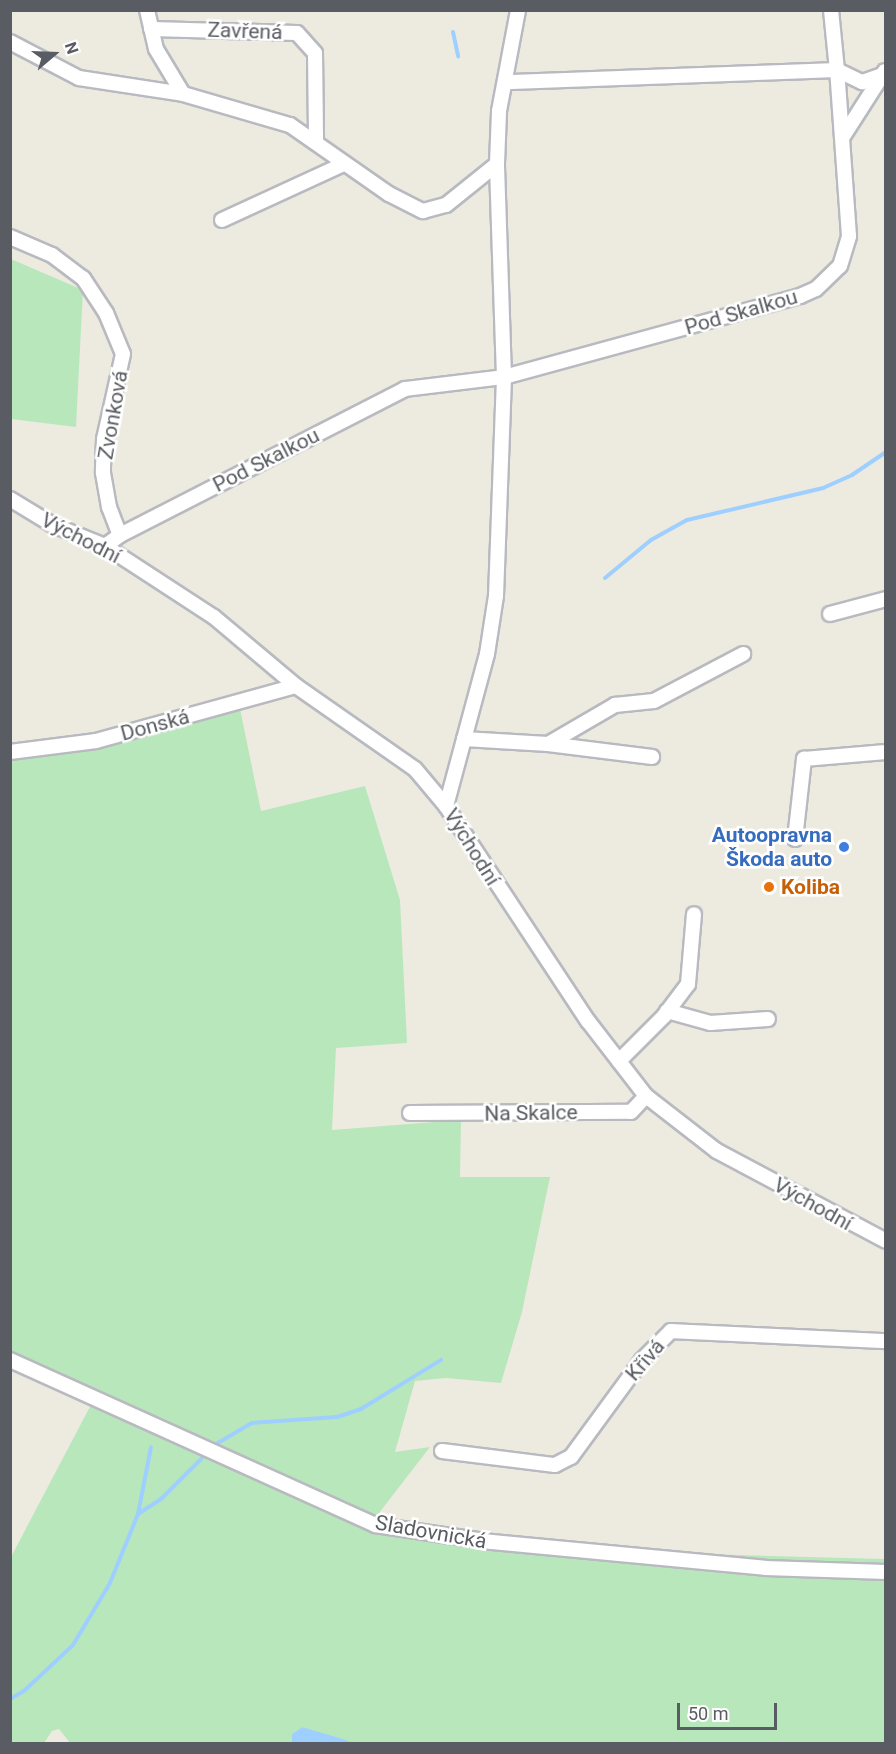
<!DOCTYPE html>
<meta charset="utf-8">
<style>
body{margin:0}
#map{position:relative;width:896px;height:1754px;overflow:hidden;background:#edebe0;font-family:Roboto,sans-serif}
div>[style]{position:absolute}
.green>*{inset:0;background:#b9e7bc}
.water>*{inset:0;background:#9ecfff}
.stream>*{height:4px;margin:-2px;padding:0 2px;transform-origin:2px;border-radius:2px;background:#9ecfff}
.roads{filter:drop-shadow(2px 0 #b8bac0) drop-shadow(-2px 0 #b8bac0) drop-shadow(0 2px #b8bac0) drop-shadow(0 -2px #b8bac0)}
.minor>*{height:14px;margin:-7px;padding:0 7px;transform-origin:7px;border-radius:7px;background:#fff}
.dots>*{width:16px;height:16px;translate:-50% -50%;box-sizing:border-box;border:3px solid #fff;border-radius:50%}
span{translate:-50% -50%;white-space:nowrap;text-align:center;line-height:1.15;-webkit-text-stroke:5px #fff;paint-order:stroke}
.street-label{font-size:21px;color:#595c62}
.shop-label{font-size:21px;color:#366cbe;font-weight:700}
.right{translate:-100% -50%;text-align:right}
.food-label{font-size:21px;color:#c56008;font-weight:700}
.left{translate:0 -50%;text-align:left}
.frame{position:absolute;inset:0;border:12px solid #595c62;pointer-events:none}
.north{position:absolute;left:24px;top:24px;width:60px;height:60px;-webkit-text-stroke:4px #fff;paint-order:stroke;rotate:71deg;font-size:16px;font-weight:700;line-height:24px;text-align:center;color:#595c62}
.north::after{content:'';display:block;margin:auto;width:21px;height:27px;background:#595c62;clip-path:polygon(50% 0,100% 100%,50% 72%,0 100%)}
.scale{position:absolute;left:677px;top:1703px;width:100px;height:27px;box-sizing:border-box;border:3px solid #595c62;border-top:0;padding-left:8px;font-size:18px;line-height:21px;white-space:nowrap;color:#595c62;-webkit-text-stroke:4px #fff;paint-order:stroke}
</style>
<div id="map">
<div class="green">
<i style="clip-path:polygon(11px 259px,83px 290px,76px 427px,11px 419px)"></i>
<i style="clip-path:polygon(237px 694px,261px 811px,365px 786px,400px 900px,407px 1043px,336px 1048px,332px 1130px,461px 1120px,460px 1177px,550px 1177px,522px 1312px,501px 1383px,446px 1378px,415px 1381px,395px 1452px,430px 1447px,369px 1526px,516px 1549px,885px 1559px,885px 1743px,353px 1744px,302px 1727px,292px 1734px,292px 1743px,70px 1743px,59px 1729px,52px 1731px,44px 1743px,11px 1744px,11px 1557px,95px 1397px,11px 1353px,11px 758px,83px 751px,194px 705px)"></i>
</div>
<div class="water">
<i style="clip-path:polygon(302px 1727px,346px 1740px,353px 1743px,292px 1743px,292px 1734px)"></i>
</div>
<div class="stream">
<i style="left:453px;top:32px;width:25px;rotate:78deg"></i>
<i style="left:605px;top:578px;width:60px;rotate:-39.6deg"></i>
<i style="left:651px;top:540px;width:41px;rotate:-29.1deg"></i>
<i style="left:687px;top:520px;width:140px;rotate:-13.2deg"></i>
<i style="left:823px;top:488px;width:32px;rotate:-24deg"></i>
<i style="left:852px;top:475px;width:41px;rotate:-34.1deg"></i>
<i style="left:216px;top:1444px;width:42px;rotate:-30.3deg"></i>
<i style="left:252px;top:1423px;width:85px;rotate:-4deg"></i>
<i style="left:337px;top:1417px;width:25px;rotate:-18deg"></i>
<i style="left:361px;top:1409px;width:94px;rotate:-31.5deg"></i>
<i style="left:138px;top:1514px;width:68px;rotate:-79deg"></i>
<i style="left:10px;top:1699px;width:16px;rotate:-30deg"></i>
<i style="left:24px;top:1691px;width:67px;rotate:-43.2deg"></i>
<i style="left:73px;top:1645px;width:72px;rotate:-59.2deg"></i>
<i style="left:110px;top:1583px;width:74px;rotate:-67.9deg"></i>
<i style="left:138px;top:1514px;width:27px;rotate:-33deg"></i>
<i style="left:161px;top:1499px;width:58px;rotate:-45deg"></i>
</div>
<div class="roads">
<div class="minor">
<i style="left:147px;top:10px;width:40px;rotate:77deg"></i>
<i style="left:156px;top:49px;width:52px;rotate:59deg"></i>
<i style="left:831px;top:10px;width:60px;rotate:84.3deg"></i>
<i style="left:837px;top:70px;width:28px;rotate:26deg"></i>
<i style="left:862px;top:82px;width:21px;rotate:-19deg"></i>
<i style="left:151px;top:29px;width:146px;rotate:1.6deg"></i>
<i style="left:297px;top:33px;width:27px;rotate:48deg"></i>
<i style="left:315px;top:53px;width:87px;rotate:89.3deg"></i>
<i style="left:10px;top:42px;width:78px;rotate:27.6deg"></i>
<i style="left:79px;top:78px;width:105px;rotate:8.7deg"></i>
<i style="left:183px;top:94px;width:111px;rotate:16.2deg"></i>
<i style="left:290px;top:125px;width:121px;rotate:34.9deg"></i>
<i style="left:389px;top:194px;width:38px;rotate:27deg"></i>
<i style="left:423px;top:211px;width:24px;rotate:-15deg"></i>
<i style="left:446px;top:205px;width:65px;rotate:-38.8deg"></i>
<i style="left:844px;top:135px;width:76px;rotate:-57.4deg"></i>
<i style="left:222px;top:220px;width:134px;rotate:-24.7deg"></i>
<i style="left:10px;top:237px;width:46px;rotate:23.2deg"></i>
<i style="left:52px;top:255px;width:39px;rotate:37deg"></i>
<i style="left:83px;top:278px;width:42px;rotate:56.7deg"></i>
<i style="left:106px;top:313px;width:44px;rotate:67.5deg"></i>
<i style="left:123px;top:354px;width:87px;rotate:102.6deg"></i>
<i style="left:104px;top:439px;width:34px;rotate:92deg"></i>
<i style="left:103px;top:473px;width:35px;rotate:80deg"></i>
<i style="left:109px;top:507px;width:30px;rotate:69deg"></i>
<i style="left:10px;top:499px;width:50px;rotate:31.2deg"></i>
<i style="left:53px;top:525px;width:56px;rotate:22deg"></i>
<i style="left:105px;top:546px;width:130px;rotate:33.1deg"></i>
<i style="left:214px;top:617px;width:107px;rotate:40.1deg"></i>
<i style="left:296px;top:686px;width:145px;rotate:34.9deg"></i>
<i style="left:415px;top:769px;width:48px;rotate:50deg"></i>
<i style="left:446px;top:806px;width:258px;rotate:56.6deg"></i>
<i style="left:588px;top:1021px;width:95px;rotate:52.3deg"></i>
<i style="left:646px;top:1096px;width:90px;rotate:37.8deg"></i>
<i style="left:717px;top:1151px;width:191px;rotate:28deg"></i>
<i style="left:105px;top:546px;width:19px;rotate:-36deg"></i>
<i style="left:120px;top:535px;width:320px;rotate:-27.1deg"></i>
<i style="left:405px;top:389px;width:100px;rotate:-6.9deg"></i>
<i style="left:504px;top:377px;width:307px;rotate:-15.3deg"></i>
<i style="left:800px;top:296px;width:17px;rotate:-24deg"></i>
<i style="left:816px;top:289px;width:33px;rotate:-44deg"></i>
<i style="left:840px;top:266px;width:31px;rotate:-73deg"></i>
<i style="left:849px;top:236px;width:166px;rotate:-94.1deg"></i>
<i style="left:837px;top:70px;width:332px;rotate:177.9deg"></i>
<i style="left:830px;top:614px;width:58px;rotate:-15deg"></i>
<i style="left:464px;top:739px;width:84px;rotate:3.4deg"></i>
<i style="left:548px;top:744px;width:78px;rotate:-30.2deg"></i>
<i style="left:615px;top:705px;width:39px;rotate:-6deg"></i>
<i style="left:654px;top:701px;width:101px;rotate:-27.8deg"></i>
<i style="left:548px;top:744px;width:105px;rotate:7.1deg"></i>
<i style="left:10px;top:752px;width:87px;rotate:-7.3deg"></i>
<i style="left:96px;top:741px;width:207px;rotate:-15.4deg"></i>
<i style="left:446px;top:806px;width:157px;rotate:-74.9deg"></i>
<i style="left:487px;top:654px;width:59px;rotate:-81.2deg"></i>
<i style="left:496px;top:596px;width:219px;rotate:-87.9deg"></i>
<i style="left:504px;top:377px;width:213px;rotate:-91.9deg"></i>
<i style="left:497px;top:164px;width:53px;rotate:-87.8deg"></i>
<i style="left:499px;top:111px;width:103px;rotate:-79.3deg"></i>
<i style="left:795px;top:839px;width:81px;rotate:-83.6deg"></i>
<i style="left:804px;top:759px;width:82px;rotate:-4.9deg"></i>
<i style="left:667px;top:1011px;width:45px;rotate:15.6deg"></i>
<i style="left:710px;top:1023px;width:58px;rotate:-3.9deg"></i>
<i style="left:619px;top:1061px;width:64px;rotate:-45deg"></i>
<i style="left:664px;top:1016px;width:40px;rotate:-53deg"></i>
<i style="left:688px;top:984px;width:70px;rotate:-85.1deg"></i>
<i style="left:410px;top:1113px;width:221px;rotate:-0.3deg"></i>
<i style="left:631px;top:1112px;width:22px;rotate:-47deg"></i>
<i style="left:10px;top:1360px;width:401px;rotate:24.3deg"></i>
<i style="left:375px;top:1525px;width:118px;rotate:8.3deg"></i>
<i style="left:492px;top:1542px;width:274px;rotate:5.4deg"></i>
<i style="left:765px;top:1568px;width:121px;rotate:1.9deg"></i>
<i style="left:442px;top:1451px;width:114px;rotate:7.1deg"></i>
<i style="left:555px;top:1465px;width:18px;rotate:-27deg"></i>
<i style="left:571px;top:1457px;width:120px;rotate:-53.8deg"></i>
<i style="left:642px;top:1360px;width:41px;rotate:-45deg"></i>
<i style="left:671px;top:1331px;width:215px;rotate:2.7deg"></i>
</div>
</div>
<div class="dots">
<i style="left:844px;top:847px;background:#3f7fe0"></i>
<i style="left:769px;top:887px;background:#e8710a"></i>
</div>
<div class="street-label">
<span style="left:245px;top:31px;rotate:2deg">Zavřená</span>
<span style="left:741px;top:312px;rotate:-16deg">Pod Skalkou</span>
<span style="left:113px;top:415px;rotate:-80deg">Zvonková</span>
<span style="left:266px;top:460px;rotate:-27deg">Pod Skalkou</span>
<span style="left:81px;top:538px;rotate:27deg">Východní</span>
<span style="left:155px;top:725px;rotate:-15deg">Donská</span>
<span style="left:472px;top:847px;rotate:58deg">Východní</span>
<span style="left:531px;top:1113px;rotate:-1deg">Na Skalce</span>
<span style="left:813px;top:1204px;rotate:29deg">Východní</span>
<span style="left:645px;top:1360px;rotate:-49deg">Křivá</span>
<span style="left:431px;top:1532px;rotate:10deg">Sladovnická</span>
</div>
<div class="shop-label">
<span class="right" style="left:832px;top:847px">Autoopravna<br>Škoda auto</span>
</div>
<div class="food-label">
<span class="left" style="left:781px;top:887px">Koliba</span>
</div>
<div class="frame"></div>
<div class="north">N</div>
<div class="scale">50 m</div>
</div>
